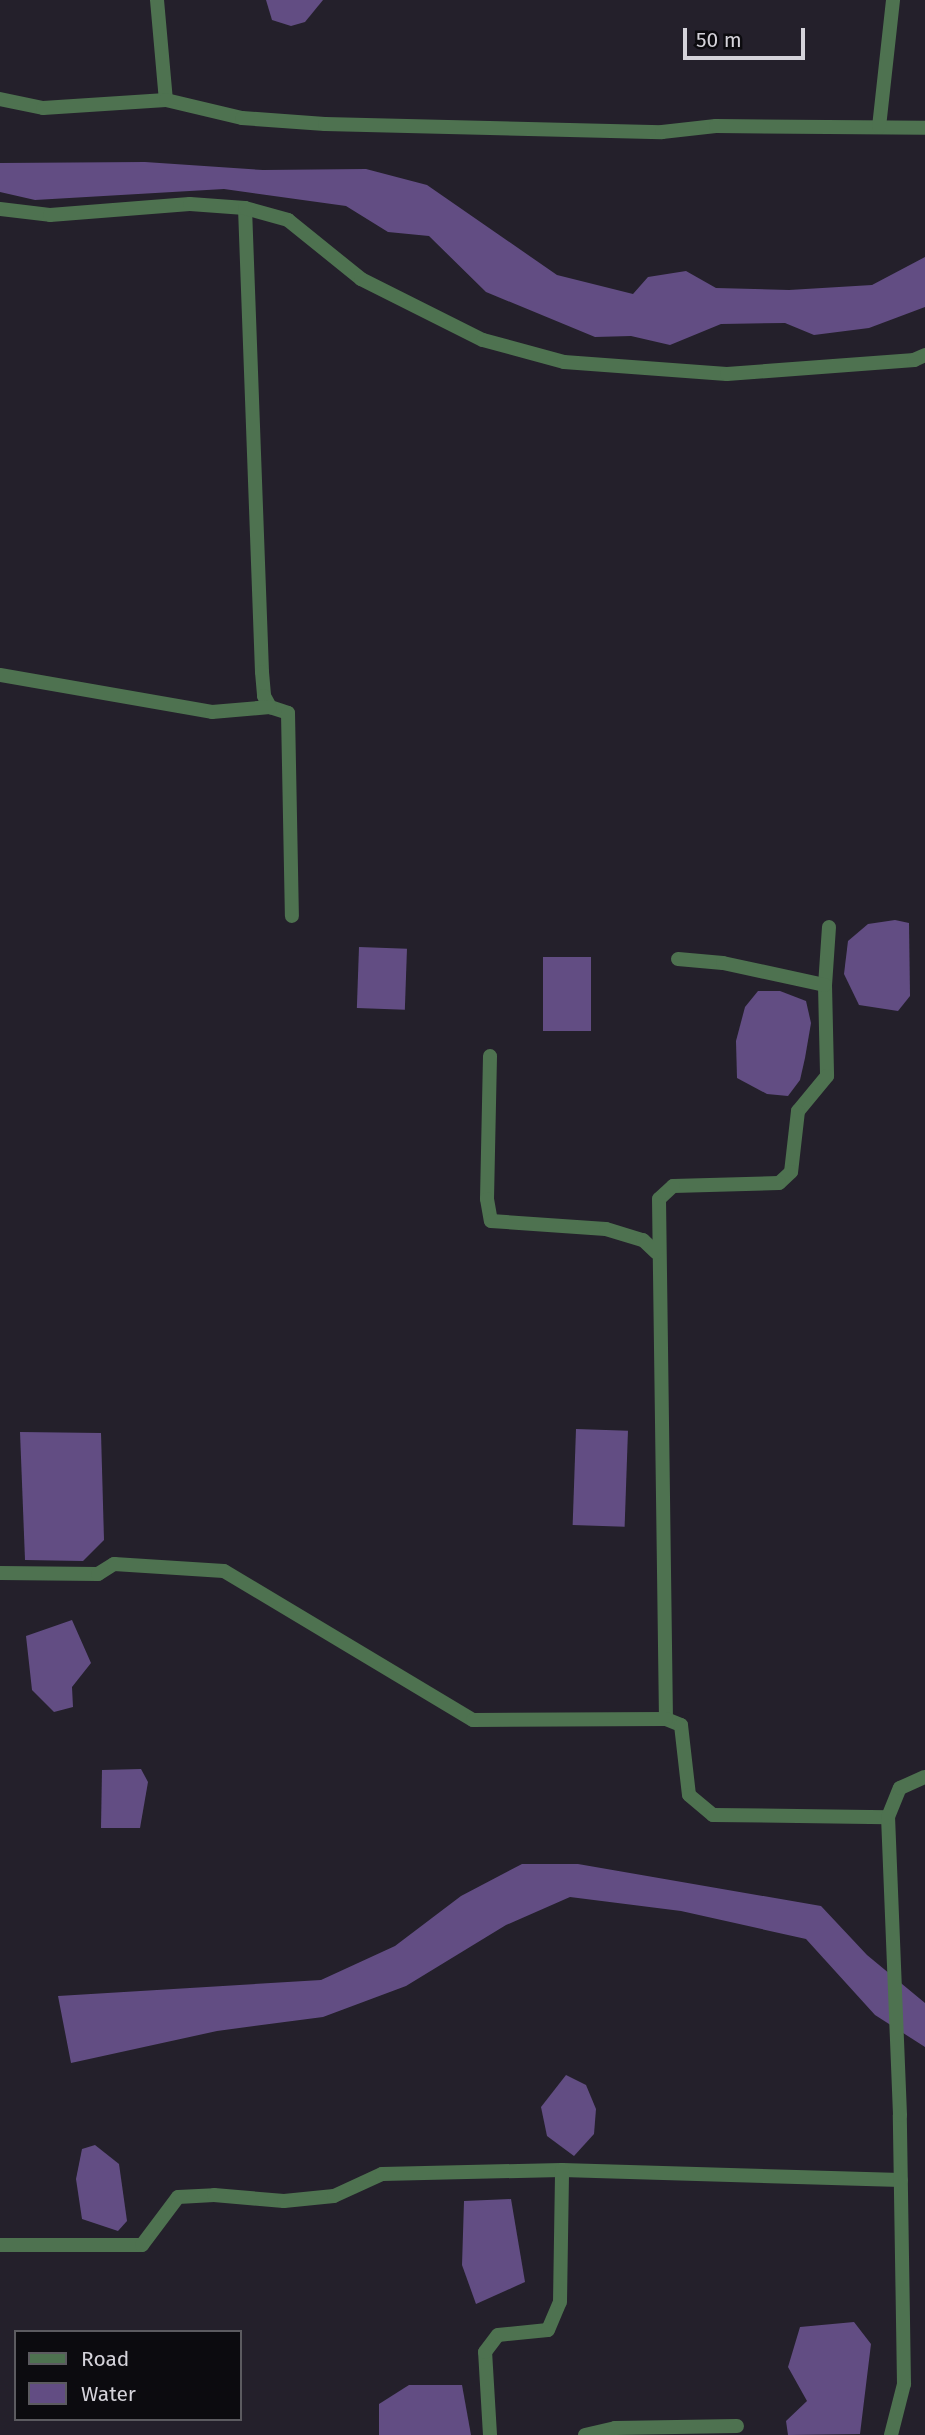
<!DOCTYPE html>
<style>
body{margin:0}
#map{position:relative;width:925px;height:2435px;overflow:hidden;background:#24202b;font-family:"Fira Sans",sans-serif}
div>[style]{position:absolute}
.water>*{inset:0;background:#624d83;transform-origin:0 0}
.street>*{height:14px;margin:-7px;padding:0 7px;transform-origin:7px;border-radius:7px;background:#4e7250}
span{translate:-50% -50%;white-space:nowrap;text-align:center;line-height:1.15;-webkit-text-stroke:5px #0c0b0f;paint-order:stroke}
.legend{position:absolute;left:14px;top:2330px;width:228px;height:91px;box-sizing:border-box;background:#0c0b0f;border:2px solid #5c5b60;margin:0;padding:9px 12px;list-style:none;font-size:21px;color:#d5d3da}
.legend li{display:flex;align-items:center;gap:14px;height:35px}
.legend b{width:35px;border:2px solid #5c5b60}
.scale{position:absolute;left:683px;top:28px;width:122px;height:32px;box-sizing:border-box;border:4px solid #d5d3da;border-top:0;padding-left:9px;font-size:21px;line-height:24px;white-space:nowrap;color:#d5d3da;-webkit-text-stroke:5px #0c0b0f;paint-order:stroke}
</style>
<div id="map">
<div class="water">
<i style="clip-path:polygon(266px 0,323px 0,305px 22px,291px 26px,272px 20px)"></i>
<i style="clip-path:polygon(145px 162px,263px 170px,366px 169px,427px 185px,557px 275px,633px 294px,648px 277px,686px 271px,716px 288px,789px 290px,872px 285px,925px 257px,925px 307px,869px 328px,814px 335px,785px 323px,721px 324px,670px 345px,631px 336px,595px 337px,486px 292px,429px 236px,388px 232px,346px 206px,224px 189px,35px 200px,0 192px,0 163px)"></i>
<i style="clip-path:polygon(895px 920px,909px 923px,910px 996px,898px 1011px,859px 1005px,844px 974px,848px 941px,868px 924px)"></i>
<i style="left:359px;top:947px;width:48px;height:61px;rotate:2deg"></i>
<i style="left:543px;top:957px;width:48px;height:74px"></i>
<i style="clip-path:polygon(758px 991px,780px 991px,806px 1001px,811px 1023px,805px 1058px,800px 1080px,788px 1096px,767px 1094px,737px 1078px,736px 1041px,745px 1007px)"></i>
<i style="left:576px;top:1429px;width:52px;height:96px;rotate:2deg"></i>
<i style="clip-path:polygon(20px 1432px,101px 1433px,104px 1540px,83px 1561px,25px 1560px)"></i>
<i style="clip-path:polygon(72px 1620px,91px 1663px,72px 1687px,73px 1707px,54px 1712px,32px 1690px,26px 1636px)"></i>
<i style="clip-path:polygon(141px 1769px,148px 1782px,140px 1828px,101px 1828px,102px 1770px)"></i>
<i style="clip-path:polygon(522px 1864px,578px 1864px,821px 1906px,867px 1955px,925px 2003px,925px 2047px,875px 2015px,806px 1939px,681px 1911px,570px 1897px,506px 1925px,406px 1986px,323px 2017px,217px 2031px,71px 2063px,58px 1996px,321px 1980px,395px 1946px,461px 1896px)"></i>
<i style="clip-path:polygon(566px 2075px,586px 2085px,596px 2109px,594px 2134px,574px 2156px,547px 2136px,541px 2107px)"></i>
<i style="clip-path:polygon(95px 2145px,119px 2164px,127px 2221px,118px 2231px,82px 2219px,76px 2179px,82px 2149px)"></i>
<i style="clip-path:polygon(511px 2199px,525px 2282px,476px 2304px,462px 2265px,464px 2201px)"></i>
<i style="clip-path:polygon(854px 2322px,871px 2344px,860px 2434px,788px 2435px,786px 2421px,807px 2401px,788px 2367px,800px 2327px)"></i>
<i style="clip-path:polygon(409px 2385px,462px 2385px,471px 2435px,379px 2435px,379px 2404px)"></i>
</div>
<div class="street">
<i style="left:157px;top:0;width:100px;rotate:84.9deg"></i>
<i style="left:0;top:99px;width:44px;rotate:11.8deg"></i>
<i style="left:43px;top:108px;width:123px;rotate:-3.7deg"></i>
<i style="left:166px;top:100px;width:78px;rotate:13.3deg"></i>
<i style="left:242px;top:118px;width:83px;rotate:4.1deg"></i>
<i style="left:325px;top:124px;width:337px;rotate:1.4deg"></i>
<i style="left:662px;top:132px;width:54px;rotate:-6.3deg"></i>
<i style="left:716px;top:126px;width:209px;rotate:0.5deg"></i>
<i style="left:879px;top:127px;width:128px;rotate:-83.7deg"></i>
<i style="left:245px;top:208px;width:464px;rotate:87.9deg"></i>
<i style="left:262px;top:672px;width:24px;rotate:85deg"></i>
<i style="left:264px;top:696px;width:13px;rotate:61deg"></i>
<i style="left:270px;top:707px;width:19px;rotate:18deg"></i>
<i style="left:288px;top:713px;width:203px;rotate:88.9deg"></i>
<i style="left:0;top:209px;width:50px;rotate:6.8deg"></i>
<i style="left:50px;top:215px;width:140px;rotate:-4.5deg"></i>
<i style="left:190px;top:204px;width:55px;rotate:4.2deg"></i>
<i style="left:245px;top:208px;width:45px;rotate:15.6deg"></i>
<i style="left:288px;top:220px;width:94px;rotate:38.9deg"></i>
<i style="left:361px;top:279px;width:136px;rotate:26.6deg"></i>
<i style="left:483px;top:340px;width:84px;rotate:15.2deg"></i>
<i style="left:564px;top:362px;width:163px;rotate:4.2deg"></i>
<i style="left:727px;top:374px;width:188px;rotate:-4.3deg"></i>
<i style="left:914px;top:360px;width:12px;rotate:-24deg"></i>
<i style="left:0;top:675px;width:215px;rotate:9.9deg"></i>
<i style="left:212px;top:712px;width:58px;rotate:-4.9deg"></i>
<i style="left:829px;top:927px;width:58px;rotate:93.9deg"></i>
<i style="left:825px;top:985px;width:91px;rotate:88.7deg"></i>
<i style="left:827px;top:1076px;width:45px;rotate:129.6deg"></i>
<i style="left:798px;top:1111px;width:61px;rotate:96.5deg"></i>
<i style="left:791px;top:1172px;width:16px;rotate:137deg"></i>
<i style="left:779px;top:1183px;width:106px;rotate:178.4deg"></i>
<i style="left:673px;top:1186px;width:19px;rotate:137deg"></i>
<i style="left:659px;top:1199px;width:520px;rotate:89.23deg"></i>
<i style="left:666px;top:1719px;width:16px;rotate:22deg"></i>
<i style="left:681px;top:1725px;width:70px;rotate:83.5deg"></i>
<i style="left:689px;top:1795px;width:31px;rotate:40deg"></i>
<i style="left:713px;top:1815px;width:175px;rotate:0.7deg"></i>
<i style="left:678px;top:959px;width:45px;rotate:5.1deg"></i>
<i style="left:723px;top:963px;width:104px;rotate:12.2deg"></i>
<i style="left:490px;top:1056px;width:143px;rotate:91.2deg"></i>
<i style="left:487px;top:1199px;width:22px;rotate:80deg"></i>
<i style="left:491px;top:1221px;width:115px;rotate:4deg"></i>
<i style="left:606px;top:1229px;width:39px;rotate:17deg"></i>
<i style="left:643px;top:1240px;width:18px;rotate:43deg"></i>
<i style="left:0;top:1573px;width:98px;rotate:0.6deg"></i>
<i style="left:98px;top:1574px;width:19px;rotate:-32deg"></i>
<i style="left:114px;top:1564px;width:110px;rotate:3.6deg"></i>
<i style="left:224px;top:1571px;width:290px;rotate:30.9deg"></i>
<i style="left:473px;top:1720px;width:193px;rotate:-0.3deg"></i>
<i style="left:0;top:2245px;width:142px"></i>
<i style="left:142px;top:2245px;width:60px;rotate:-53.1deg"></i>
<i style="left:178px;top:2197px;width:36px;rotate:-3deg"></i>
<i style="left:214px;top:2195px;width:70px;rotate:4.9deg"></i>
<i style="left:284px;top:2201px;width:50px;rotate:-5.7deg"></i>
<i style="left:334px;top:2196px;width:53px;rotate:-24.6deg"></i>
<i style="left:382px;top:2174px;width:180px;rotate:-1.3deg"></i>
<i style="left:562px;top:2170px;width:339px;rotate:1.7deg"></i>
<i style="left:490px;top:2435px;width:83px;rotate:-93.4deg"></i>
<i style="left:485px;top:2352px;width:21px;rotate:-53deg"></i>
<i style="left:498px;top:2335px;width:50px;rotate:-5.7deg"></i>
<i style="left:548px;top:2330px;width:30px;rotate:-67deg"></i>
<i style="left:560px;top:2302px;width:132px;rotate:-89.1deg"></i>
<i style="left:585px;top:2435px;width:31px;rotate:-13deg"></i>
<i style="left:615px;top:2428px;width:122px;rotate:-0.9deg"></i>
<i style="left:891px;top:2435px;width:53px;rotate:-75.7deg"></i>
<i style="left:904px;top:2384px;width:269px;rotate:-90.9deg"></i>
<i style="left:900px;top:2115px;width:298px;rotate:-92.3deg"></i>
<i style="left:888px;top:1817px;width:31px;rotate:-68deg"></i>
<i style="left:900px;top:1788px;width:27px;rotate:-24deg"></i>
</div>
<ul class="legend">
<li><b style="height:9px;background:#4e7250"></b>Road</li>
<li><b style="height:19px;background:#624d83"></b>Water</li>
</ul>
<div class="scale">50 m</div>
</div>
